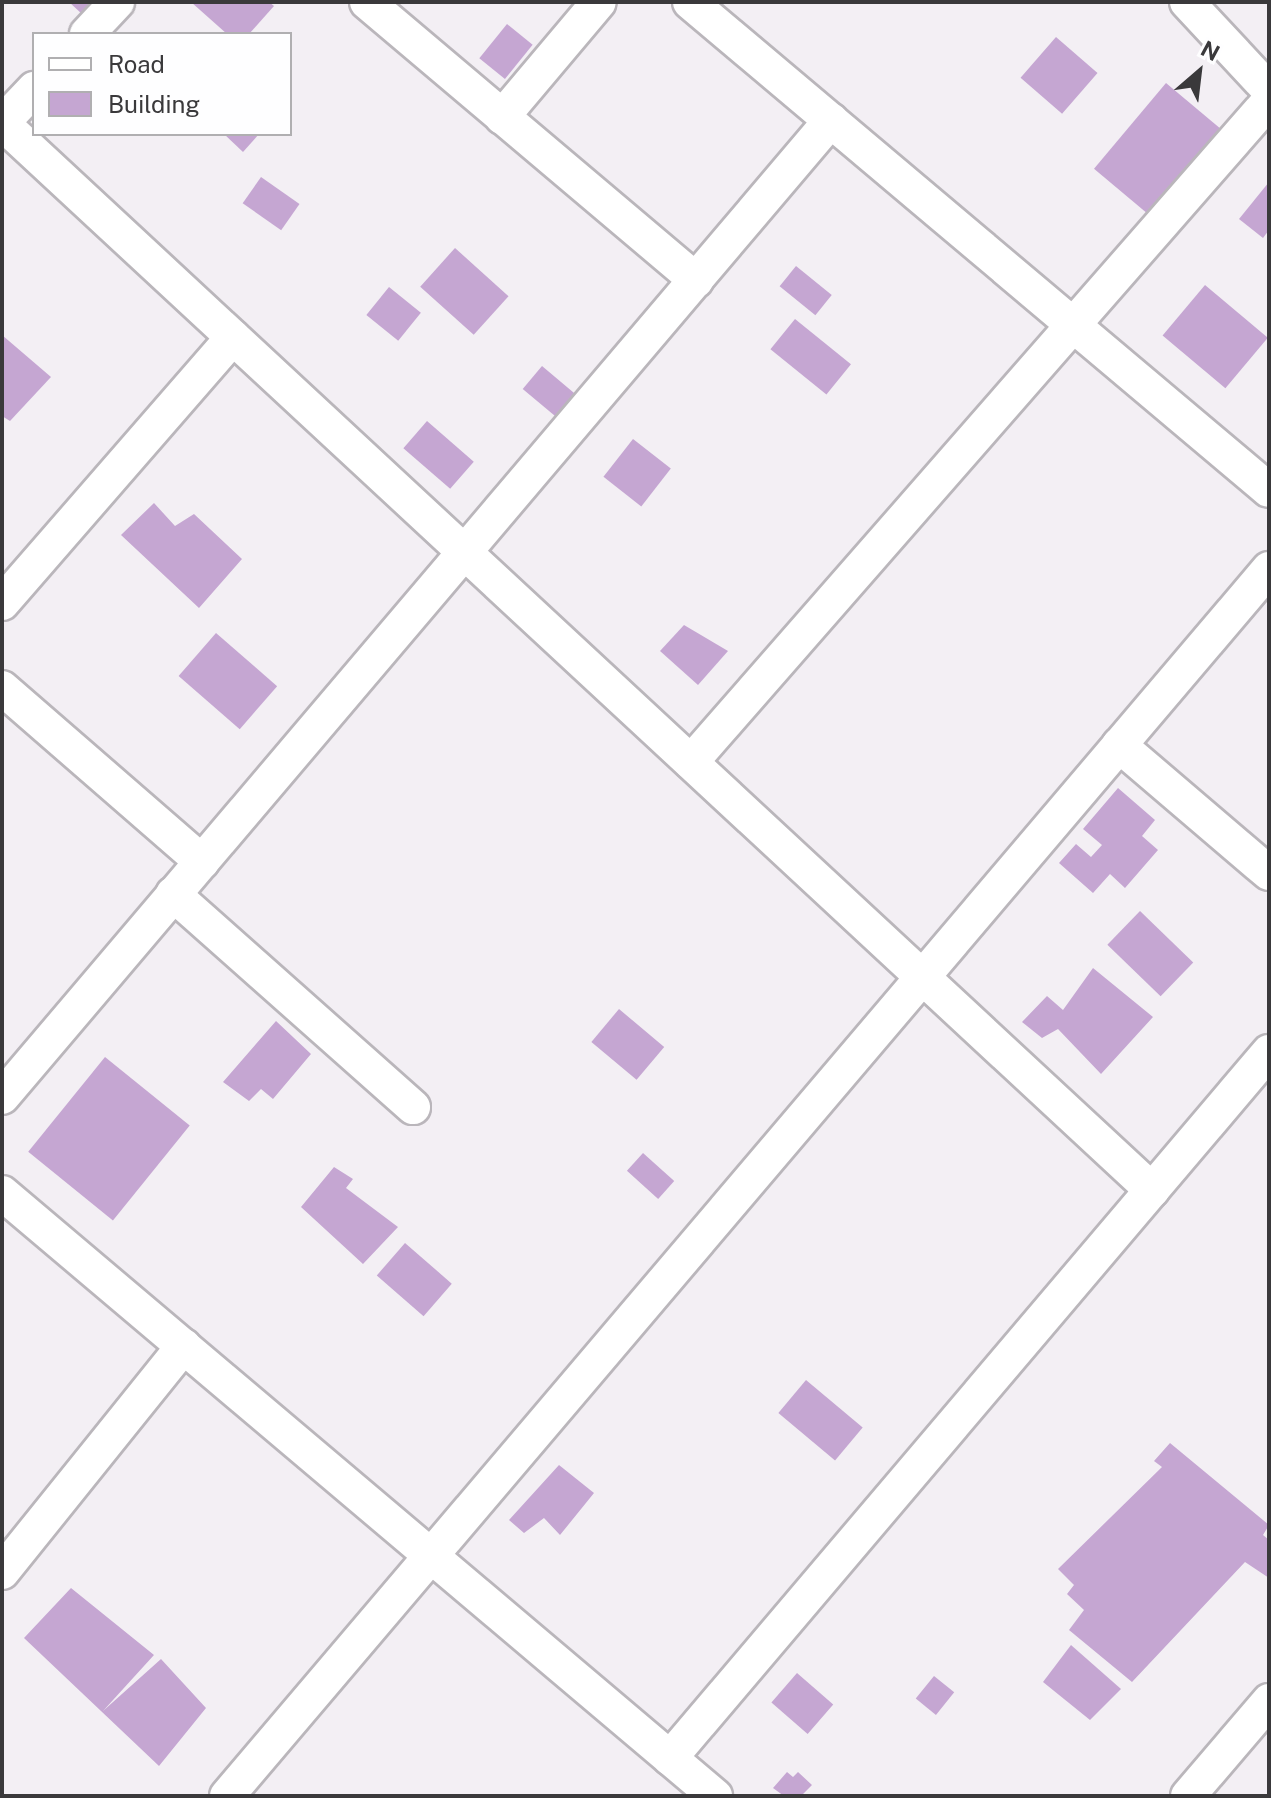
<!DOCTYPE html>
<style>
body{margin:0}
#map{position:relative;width:1271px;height:1798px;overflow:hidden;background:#f3eff4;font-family:"Public Sans",sans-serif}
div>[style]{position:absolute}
.building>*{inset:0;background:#c5a6d2;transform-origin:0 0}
.roads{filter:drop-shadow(2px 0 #bab6bb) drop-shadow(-2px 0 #bab6bb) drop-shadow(0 2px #bab6bb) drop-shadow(0 -2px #bab6bb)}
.street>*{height:34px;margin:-17px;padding:0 17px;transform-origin:17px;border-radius:17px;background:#fff}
span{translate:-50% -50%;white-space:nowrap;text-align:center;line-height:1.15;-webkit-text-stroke:7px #fefeff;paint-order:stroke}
.frame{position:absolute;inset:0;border:4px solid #3a393b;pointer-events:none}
.legend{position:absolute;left:32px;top:32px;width:260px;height:104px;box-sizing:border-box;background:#fefeff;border:2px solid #b0afb1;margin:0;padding:10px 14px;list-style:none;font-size:24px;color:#3a393b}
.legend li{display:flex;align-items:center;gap:16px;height:40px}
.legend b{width:40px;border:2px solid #b0afb1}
.north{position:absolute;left:1159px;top:32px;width:80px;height:80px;-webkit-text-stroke:6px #fefeff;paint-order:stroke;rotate:28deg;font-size:22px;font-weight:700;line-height:32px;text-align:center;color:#3a393b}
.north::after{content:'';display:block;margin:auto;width:28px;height:36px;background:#3a393b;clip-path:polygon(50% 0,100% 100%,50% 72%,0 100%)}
</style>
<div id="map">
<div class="building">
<i style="clip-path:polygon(69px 2px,94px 2px,82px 14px)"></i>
<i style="clip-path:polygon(191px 2px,269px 2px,274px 6px,249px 34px,227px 34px)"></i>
<i style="left:507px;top:24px;width:33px;height:44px;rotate:39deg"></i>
<i style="left:1056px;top:37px;width:55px;height:54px;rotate:41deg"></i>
<i style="left:1166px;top:83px;width:88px;height:112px;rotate:40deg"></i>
<i style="clip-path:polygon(224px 134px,259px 134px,243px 152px)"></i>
<i style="left:261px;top:177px;width:47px;height:32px;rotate:35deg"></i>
<i style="clip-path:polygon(1269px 182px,1269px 230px,1263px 238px,1239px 219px)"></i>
<i style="left:455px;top:248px;width:72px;height:52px;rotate:42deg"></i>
<i style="left:796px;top:266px;width:46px;height:26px;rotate:39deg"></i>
<i style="left:1205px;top:285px;width:82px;height:66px;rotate:40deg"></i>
<i style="left:389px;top:287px;width:41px;height:36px;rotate:39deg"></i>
<i style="left:795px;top:319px;width:72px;height:39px;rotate:39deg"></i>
<i style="clip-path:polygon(2px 335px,51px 377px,10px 421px,2px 416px)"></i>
<i style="left:542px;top:366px;width:43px;height:30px;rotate:40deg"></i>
<i style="left:427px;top:421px;width:62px;height:36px;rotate:41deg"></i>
<i style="left:633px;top:439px;width:48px;height:48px;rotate:38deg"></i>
<i style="clip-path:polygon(154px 503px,175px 526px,194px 514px,242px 559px,199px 608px,121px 535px)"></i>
<i style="clip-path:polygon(684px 625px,728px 651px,698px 685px,660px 651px)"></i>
<i style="left:216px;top:633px;width:81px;height:57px;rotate:41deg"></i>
<i style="clip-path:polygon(1118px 788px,1155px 820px,1142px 836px,1158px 850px,1125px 888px,1110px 874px,1093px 893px,1059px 863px,1076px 844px,1091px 857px,1102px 845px,1083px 829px)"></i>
<i style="left:1140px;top:911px;width:74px;height:47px;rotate:44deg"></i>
<i style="clip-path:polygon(1093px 968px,1153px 1017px,1101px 1074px,1058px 1029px,1042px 1038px,1022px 1022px,1047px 996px,1063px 1010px)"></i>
<i style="left:619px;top:1009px;width:59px;height:43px;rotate:40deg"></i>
<i style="clip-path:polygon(276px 1021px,311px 1054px,273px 1099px,261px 1089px,249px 1101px,223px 1082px)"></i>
<i style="left:105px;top:1057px;width:109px;height:122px;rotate:39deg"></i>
<i style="left:643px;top:1153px;width:42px;height:24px;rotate:42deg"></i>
<i style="clip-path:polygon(334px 1167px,353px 1179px,346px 1188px,398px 1227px,363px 1264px,301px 1207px)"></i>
<i style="left:405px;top:1243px;width:62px;height:43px;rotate:41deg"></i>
<i style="left:806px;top:1380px;width:74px;height:43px;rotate:40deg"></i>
<i style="clip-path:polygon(1170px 1443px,1269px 1525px,1263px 1535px,1269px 1540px,1269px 1578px,1245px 1562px,1132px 1682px,1069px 1630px,1084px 1610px,1067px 1594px,1074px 1585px,1058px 1569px,1162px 1467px,1154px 1461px)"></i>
<i style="clip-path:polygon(559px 1465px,594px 1493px,560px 1535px,544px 1518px,524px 1533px,509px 1520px)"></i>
<i style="clip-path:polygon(71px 1588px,154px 1655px,103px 1711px,161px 1659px,206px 1708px,159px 1766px,24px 1638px)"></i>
<i style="clip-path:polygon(1071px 1645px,1121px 1689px,1090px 1720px,1043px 1682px)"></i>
<i style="left:797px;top:1673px;width:48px;height:39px;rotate:41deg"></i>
<i style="left:934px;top:1676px;width:26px;height:29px;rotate:39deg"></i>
<i style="clip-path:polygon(787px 1772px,793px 1777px,798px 1772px,812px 1785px,801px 1796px,784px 1796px,773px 1788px)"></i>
</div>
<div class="roads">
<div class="street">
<i style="left:367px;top:2px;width:431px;rotate:40.2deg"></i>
<i style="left:690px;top:2px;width:757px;rotate:40.13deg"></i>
<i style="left:1187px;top:2px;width:120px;rotate:47deg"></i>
<i style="left:87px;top:34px;width:44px;rotate:-46.8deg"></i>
<i style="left:502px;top:117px;width:150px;rotate:-49.9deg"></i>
<i style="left:2px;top:123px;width:1569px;rotate:42.86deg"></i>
<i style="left:2px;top:123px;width:47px;rotate:-46.7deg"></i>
<i style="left:2px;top:603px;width:352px;rotate:-49deg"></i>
<i style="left:2px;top:688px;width:265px;rotate:41deg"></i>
<i style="left:1119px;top:745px;width:197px;rotate:40.5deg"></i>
<i style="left:691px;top:762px;width:878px;rotate:-48.83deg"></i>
<i style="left:173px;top:894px;width:321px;rotate:41.6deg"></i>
<i style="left:2px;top:1097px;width:1281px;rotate:-49.68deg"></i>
<i style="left:2px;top:1193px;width:934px;rotate:40.22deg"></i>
<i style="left:2px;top:1572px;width:290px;rotate:-51.2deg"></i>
<i style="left:670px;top:1758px;width:926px;rotate:-49.69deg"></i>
<i style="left:227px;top:1796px;width:1610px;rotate:-49.66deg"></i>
<i style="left:1188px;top:1796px;width:125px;rotate:-49.5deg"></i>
</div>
</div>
<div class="frame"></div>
<ul class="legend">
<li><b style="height:10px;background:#fff"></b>Road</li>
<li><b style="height:22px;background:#c5a6d2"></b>Building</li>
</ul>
<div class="north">N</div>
</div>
